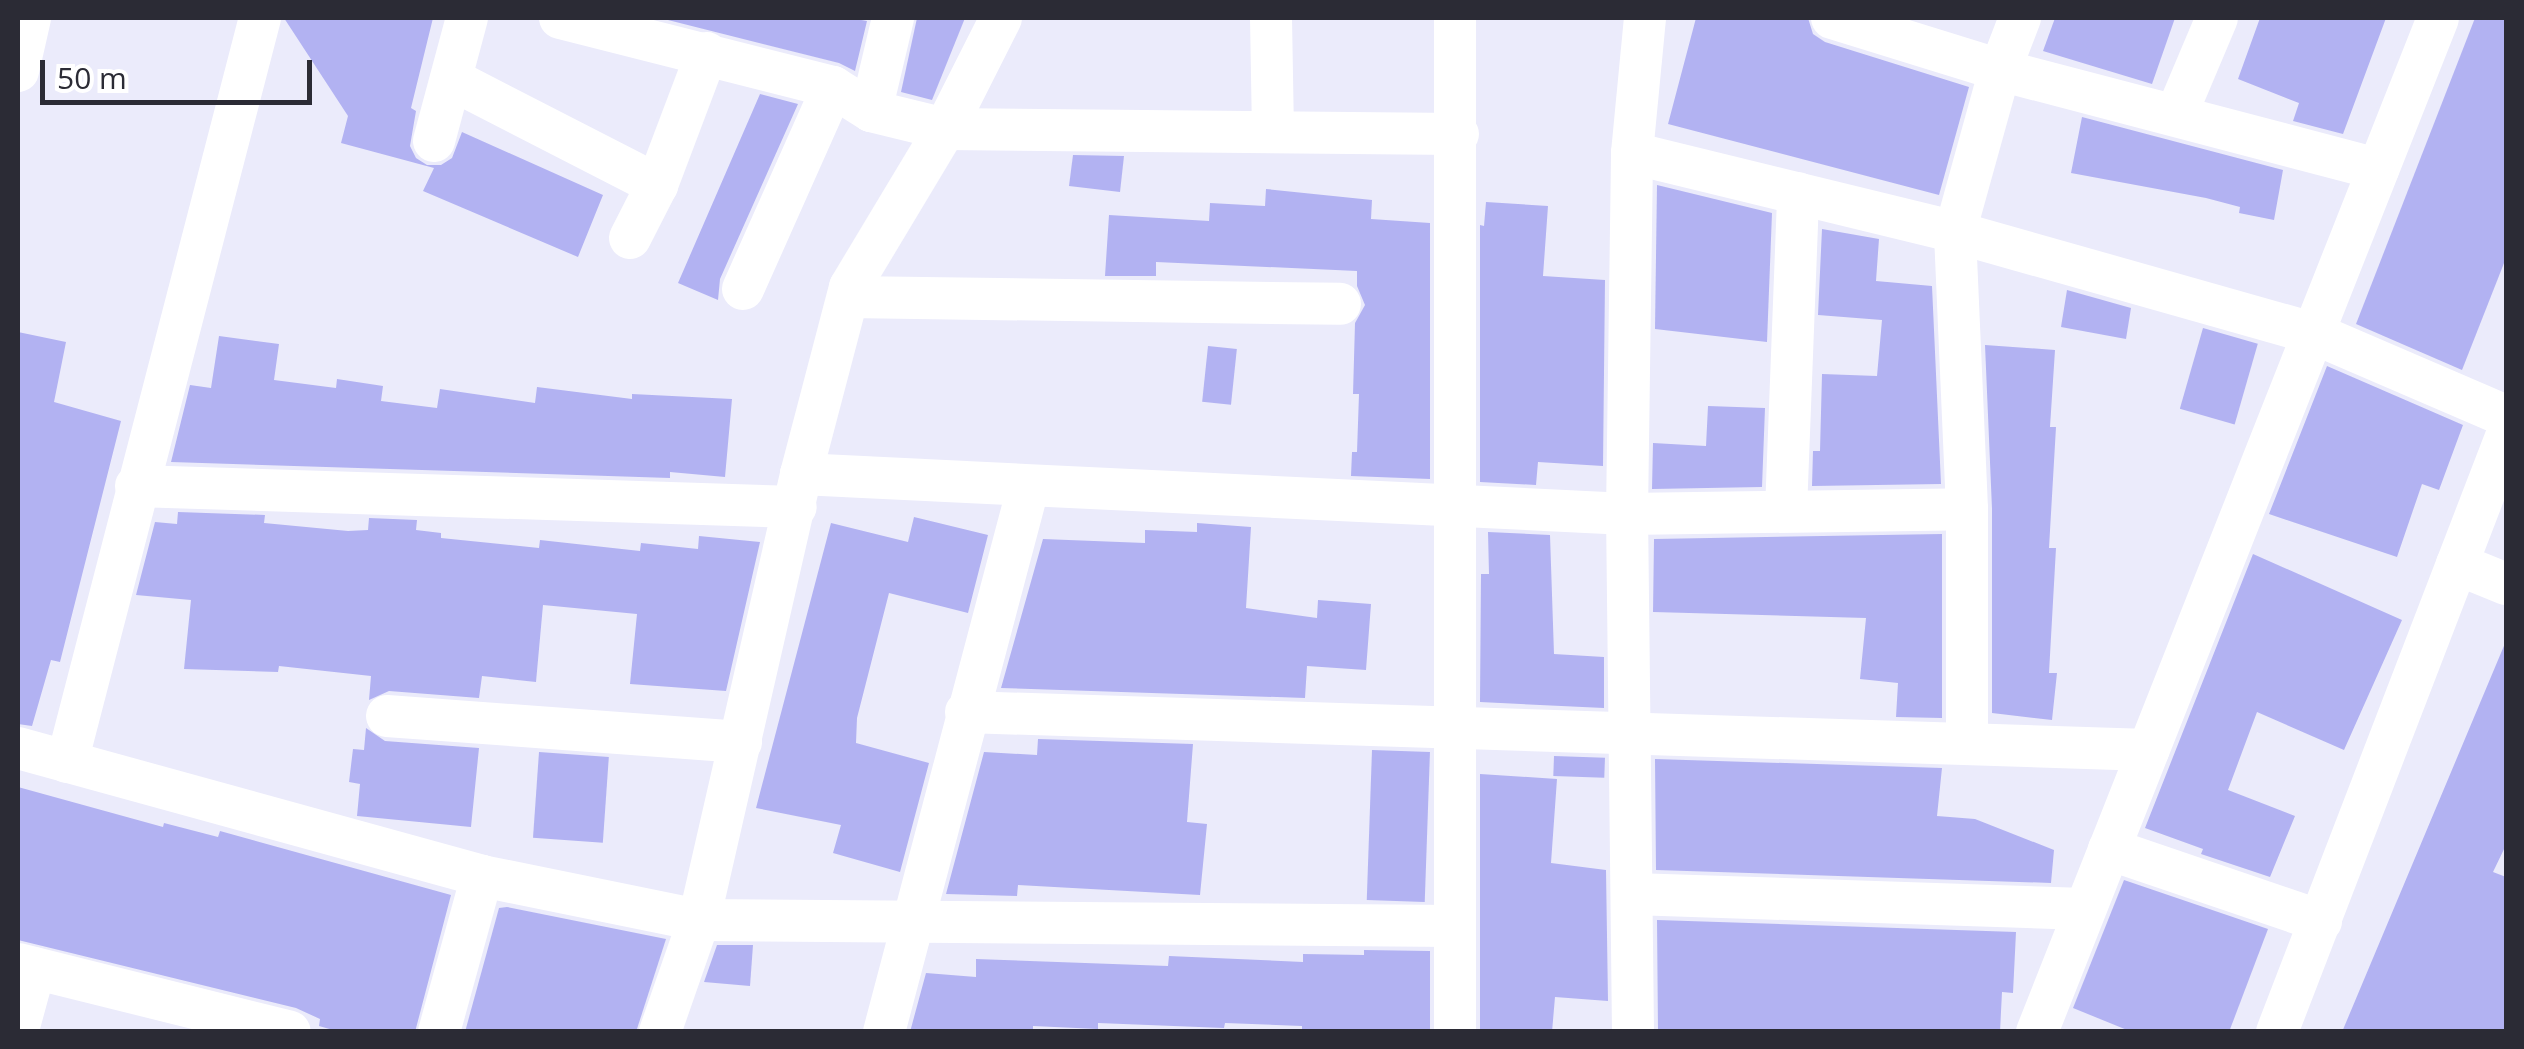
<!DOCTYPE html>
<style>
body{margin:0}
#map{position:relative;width:2524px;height:1049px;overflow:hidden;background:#ebebfb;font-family:"Open Sans",sans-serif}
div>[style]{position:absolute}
.building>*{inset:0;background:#b2b2f2;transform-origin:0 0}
.minor>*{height:42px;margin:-21px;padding:0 21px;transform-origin:21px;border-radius:21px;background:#fff}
span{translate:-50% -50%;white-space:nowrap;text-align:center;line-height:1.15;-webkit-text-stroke:8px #fff;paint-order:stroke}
.frame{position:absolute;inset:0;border:20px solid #2b2b35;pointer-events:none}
.scale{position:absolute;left:40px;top:60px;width:272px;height:45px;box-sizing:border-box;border:5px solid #2b2b35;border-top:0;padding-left:12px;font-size:30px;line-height:35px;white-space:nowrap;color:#2b2b35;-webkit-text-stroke:8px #fff;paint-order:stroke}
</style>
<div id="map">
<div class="building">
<i style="clip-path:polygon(284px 18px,433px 18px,411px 108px,416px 111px,410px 146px,416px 158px,427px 165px,441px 165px,452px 158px,462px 132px,603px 195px,578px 257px,423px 191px,434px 168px,341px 143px,348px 116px)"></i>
<i style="clip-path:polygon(660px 18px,850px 18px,867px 21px,855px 71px,839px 63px)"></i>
<i style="clip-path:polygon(917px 18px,965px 18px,932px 100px,901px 92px)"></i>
<i style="clip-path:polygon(1696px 18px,1808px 18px,1813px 34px,1825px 42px,1969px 87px,1939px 195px,1668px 124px)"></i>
<i style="clip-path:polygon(2055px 18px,2175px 18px,2152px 84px,2043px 51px)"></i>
<i style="clip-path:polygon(2260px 18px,2386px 18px,2343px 134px,2293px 121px,2299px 103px,2238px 79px)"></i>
<i style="clip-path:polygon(2475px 18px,2506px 18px,2506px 258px,2462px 370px,2356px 324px)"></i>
<i style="clip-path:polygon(760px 94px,798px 104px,720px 279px,718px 300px,678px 283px)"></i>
<i style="clip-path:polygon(2082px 117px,2283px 170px,2274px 220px,2239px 213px,2240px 207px,2206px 198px,2071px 173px)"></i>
<i style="clip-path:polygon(1073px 155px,1124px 156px,1120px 192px,1069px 186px)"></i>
<i style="clip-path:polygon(1657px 185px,1772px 213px,1767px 342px,1655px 329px)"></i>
<i style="clip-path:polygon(1266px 189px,1372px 200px,1371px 219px,1430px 223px,1430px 479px,1351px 476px,1352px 452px,1357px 452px,1359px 394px,1353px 394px,1355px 323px,1365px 305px,1357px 286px,1357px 271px,1156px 262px,1156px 276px,1105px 276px,1109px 215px,1209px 221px,1210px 203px,1265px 206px)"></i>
<i style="clip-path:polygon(1486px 202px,1548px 206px,1543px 276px,1605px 280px,1603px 466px,1538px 462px,1536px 485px,1480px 482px,1480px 225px,1484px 226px)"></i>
<i style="clip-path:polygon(1822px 229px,1879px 239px,1876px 281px,1932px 286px,1941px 484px,1812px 486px,1813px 451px,1820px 451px,1822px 374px,1877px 376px,1882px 320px,1818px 315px)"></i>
<i style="clip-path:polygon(2067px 290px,2131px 308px,2126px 339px,2061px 327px)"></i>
<i style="left:2203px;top:328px;width:57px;height:84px;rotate:16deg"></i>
<i style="clip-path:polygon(18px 332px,66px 342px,54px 402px,121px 421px,60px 662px,51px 660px,32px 726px,18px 724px)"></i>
<i style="clip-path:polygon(219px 336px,279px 344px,274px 380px,336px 388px,337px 379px,383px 386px,381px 401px,437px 408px,440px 389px,535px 403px,537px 387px,632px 399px,632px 394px,732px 399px,725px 477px,670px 472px,670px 478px,171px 462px,190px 385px,211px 388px)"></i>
<i style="clip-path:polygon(1985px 345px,2055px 350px,2050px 427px,2056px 427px,2049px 548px,2056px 548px,2049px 673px,2057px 673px,2052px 720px,1992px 713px,1992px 509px)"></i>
<i style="left:1208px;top:346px;width:29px;height:56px;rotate:6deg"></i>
<i style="clip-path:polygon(2327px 366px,2463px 425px,2439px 490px,2422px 484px,2397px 557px,2269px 514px)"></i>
<i style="clip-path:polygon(1708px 406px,1765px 408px,1762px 487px,1652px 489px,1653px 443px,1706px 446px)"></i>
<i style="clip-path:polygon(178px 512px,265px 515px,264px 523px,348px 531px,368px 530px,369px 518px,417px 520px,416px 530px,441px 533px,441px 538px,539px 548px,540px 540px,640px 551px,641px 543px,698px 549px,699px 536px,760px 542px,726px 691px,630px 684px,637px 614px,543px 605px,536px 682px,482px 676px,479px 698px,389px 691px,369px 700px,371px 676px,279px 666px,278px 672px,184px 669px,191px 600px,136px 595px,155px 522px,177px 524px)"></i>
<i style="clip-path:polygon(914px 517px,988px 535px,968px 613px,889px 593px,857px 718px,856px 743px,929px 763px,900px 872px,833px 853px,841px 825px,756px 808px,831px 523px,908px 542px)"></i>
<i style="clip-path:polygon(1197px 523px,1251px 527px,1246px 608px,1317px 618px,1318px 600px,1371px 604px,1366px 670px,1307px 666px,1305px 698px,1001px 688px,1043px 539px,1145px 543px,1145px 530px,1197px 532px)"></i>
<i style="clip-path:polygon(1488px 532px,1550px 535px,1554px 654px,1604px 657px,1604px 708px,1480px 702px,1481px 574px,1489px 574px)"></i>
<i style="clip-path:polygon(1942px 534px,1942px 718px,1896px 717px,1898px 683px,1860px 679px,1866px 618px,1653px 612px,1654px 539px)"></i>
<i style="clip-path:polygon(2253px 554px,2402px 620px,2344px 750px,2257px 712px,2228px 790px,2295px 816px,2270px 877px,2201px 854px,2203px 849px,2145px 828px)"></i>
<i style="clip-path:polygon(2506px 641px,2506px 845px,2493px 872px,2506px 877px,2506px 1032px,2342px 1032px)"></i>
<i style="clip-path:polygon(366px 728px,385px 741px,479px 748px,471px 827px,357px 816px,360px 784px,349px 782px,353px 749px,364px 750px)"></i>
<i style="clip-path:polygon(1038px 739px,1193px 744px,1187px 822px,1207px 824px,1200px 895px,1018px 885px,1017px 896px,946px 894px,984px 752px,1037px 755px)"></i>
<i style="left:1372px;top:750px;width:58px;height:150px;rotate:2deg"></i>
<i style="left:539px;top:752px;width:70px;height:86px;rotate:4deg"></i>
<i style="left:1554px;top:756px;width:51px;height:20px;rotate:2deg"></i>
<i style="clip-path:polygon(1655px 759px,1942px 768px,1937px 816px,1975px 819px,2054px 850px,2051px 883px,1656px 870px)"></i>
<i style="clip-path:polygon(1480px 774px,1557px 779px,1551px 863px,1606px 870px,1608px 1001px,1555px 997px,1552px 1032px,1480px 1032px)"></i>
<i style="clip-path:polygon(18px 787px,163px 827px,164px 823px,218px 837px,220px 831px,451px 895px,415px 1032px,340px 1032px,319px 1026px,320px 1019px,296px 1008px,18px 940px)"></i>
<i style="clip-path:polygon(2124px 880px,2268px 929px,2229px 1032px,2132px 1032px,2073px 1008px)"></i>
<i style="clip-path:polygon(507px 907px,666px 939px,636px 1032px,465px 1032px,499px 908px)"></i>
<i style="clip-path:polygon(1657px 920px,2016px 932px,2013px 993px,2002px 992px,2000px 1032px,1658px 1032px)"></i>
<i style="clip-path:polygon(717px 945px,753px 945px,750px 986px,704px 982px)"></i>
<i style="clip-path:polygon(1364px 950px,1430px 951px,1430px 1032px,1302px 1031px,1302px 1026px,1225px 1023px,1224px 1028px,1098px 1023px,1098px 1029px,1033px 1026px,1033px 1030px,910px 1032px,926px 973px,976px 977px,976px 959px,1168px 966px,1169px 956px,1303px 962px,1303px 954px,1364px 955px)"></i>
</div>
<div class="minor">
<i style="left:560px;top:18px;width:282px;rotate:14.2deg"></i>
<i style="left:833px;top:87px;width:45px;rotate:32.3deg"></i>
<i style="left:871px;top:111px;width:76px;rotate:13.7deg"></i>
<i style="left:945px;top:129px;width:513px;rotate:0.56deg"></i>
<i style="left:1271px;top:18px;width:114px;rotate:89deg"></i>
<i style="left:1832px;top:18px;width:176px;rotate:17.2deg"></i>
<i style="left:2000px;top:70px;width:391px;rotate:14.7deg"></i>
<i style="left:18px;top:71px;width:54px;rotate:-77.2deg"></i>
<i style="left:451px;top:79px;width:232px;rotate:27.2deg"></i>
<i style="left:871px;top:111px;width:96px;rotate:-76.7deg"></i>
<i style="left:2176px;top:115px;width:105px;rotate:-67.1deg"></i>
<i style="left:434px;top:141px;width:127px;rotate:-75deg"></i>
<i style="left:1632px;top:153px;width:136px;rotate:-84.5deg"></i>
<i style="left:630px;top:238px;width:59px;rotate:-63deg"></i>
<i style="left:657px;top:185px;width:141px;rotate:-69.3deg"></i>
<i style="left:743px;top:289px;width:221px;rotate:-66deg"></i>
<i style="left:848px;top:297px;width:492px;rotate:0.8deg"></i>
<i style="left:801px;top:474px;width:827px;rotate:2.77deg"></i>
<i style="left:1627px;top:514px;width:340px;rotate:-0.8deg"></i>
<i style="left:136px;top:486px;width:660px;rotate:1.82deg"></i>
<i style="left:1786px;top:511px;width:318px;rotate:-87.8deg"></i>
<i style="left:2457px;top:564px;width:53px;rotate:22.2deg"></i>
<i style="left:966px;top:712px;width:1183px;rotate:1.84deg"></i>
<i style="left:387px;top:716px;width:355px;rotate:4.2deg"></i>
<i style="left:1967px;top:744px;width:235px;rotate:-90deg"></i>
<i style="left:1967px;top:509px;width:277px;rotate:-92.5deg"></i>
<i style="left:1955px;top:232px;width:168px;rotate:-74.5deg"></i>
<i style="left:2000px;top:70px;width:56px;rotate:-69deg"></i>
<i style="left:18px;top:748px;width:481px;rotate:15.4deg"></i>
<i style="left:482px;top:876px;width:221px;rotate:11.5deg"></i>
<i style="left:699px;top:920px;width:755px;rotate:0.46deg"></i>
<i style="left:67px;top:762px;width:769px;rotate:-75.46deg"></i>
<i style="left:2109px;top:849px;width:224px;rotate:18.8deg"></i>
<i style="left:1633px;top:894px;width:452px;rotate:1.9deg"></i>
<i style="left:18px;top:964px;width:280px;rotate:14deg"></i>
<i style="left:18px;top:1030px;width:64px;rotate:-74.7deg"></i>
<i style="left:439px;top:1032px;width:162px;rotate:-74.6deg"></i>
<i style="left:660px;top:1032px;width:119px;rotate:-70.8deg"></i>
<i style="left:699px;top:920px;width:458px;rotate:-77.1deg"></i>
<i style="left:801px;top:474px;width:193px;rotate:-75.3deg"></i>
<i style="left:850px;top:287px;width:184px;rotate:-59deg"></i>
<i style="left:945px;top:129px;width:124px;rotate:-63.2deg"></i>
<i style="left:884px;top:1032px;width:563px;rotate:-75.17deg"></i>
<i style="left:1455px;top:1032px;width:1014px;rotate:-90deg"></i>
<i style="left:1633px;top:1032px;width:518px;rotate:-90.66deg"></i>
<i style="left:1627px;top:514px;width:361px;rotate:-89.2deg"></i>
<i style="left:1632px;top:153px;width:333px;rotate:13.7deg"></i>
<i style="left:1955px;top:232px;width:372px;rotate:15.8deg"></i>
<i style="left:2313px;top:333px;width:210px;rotate:23.3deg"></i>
<i style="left:2037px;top:1032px;width:1090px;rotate:-68.42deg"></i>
<i style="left:2277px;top:1032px;width:638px;rotate:-68.95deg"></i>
</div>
<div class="frame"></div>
<div class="scale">50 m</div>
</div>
